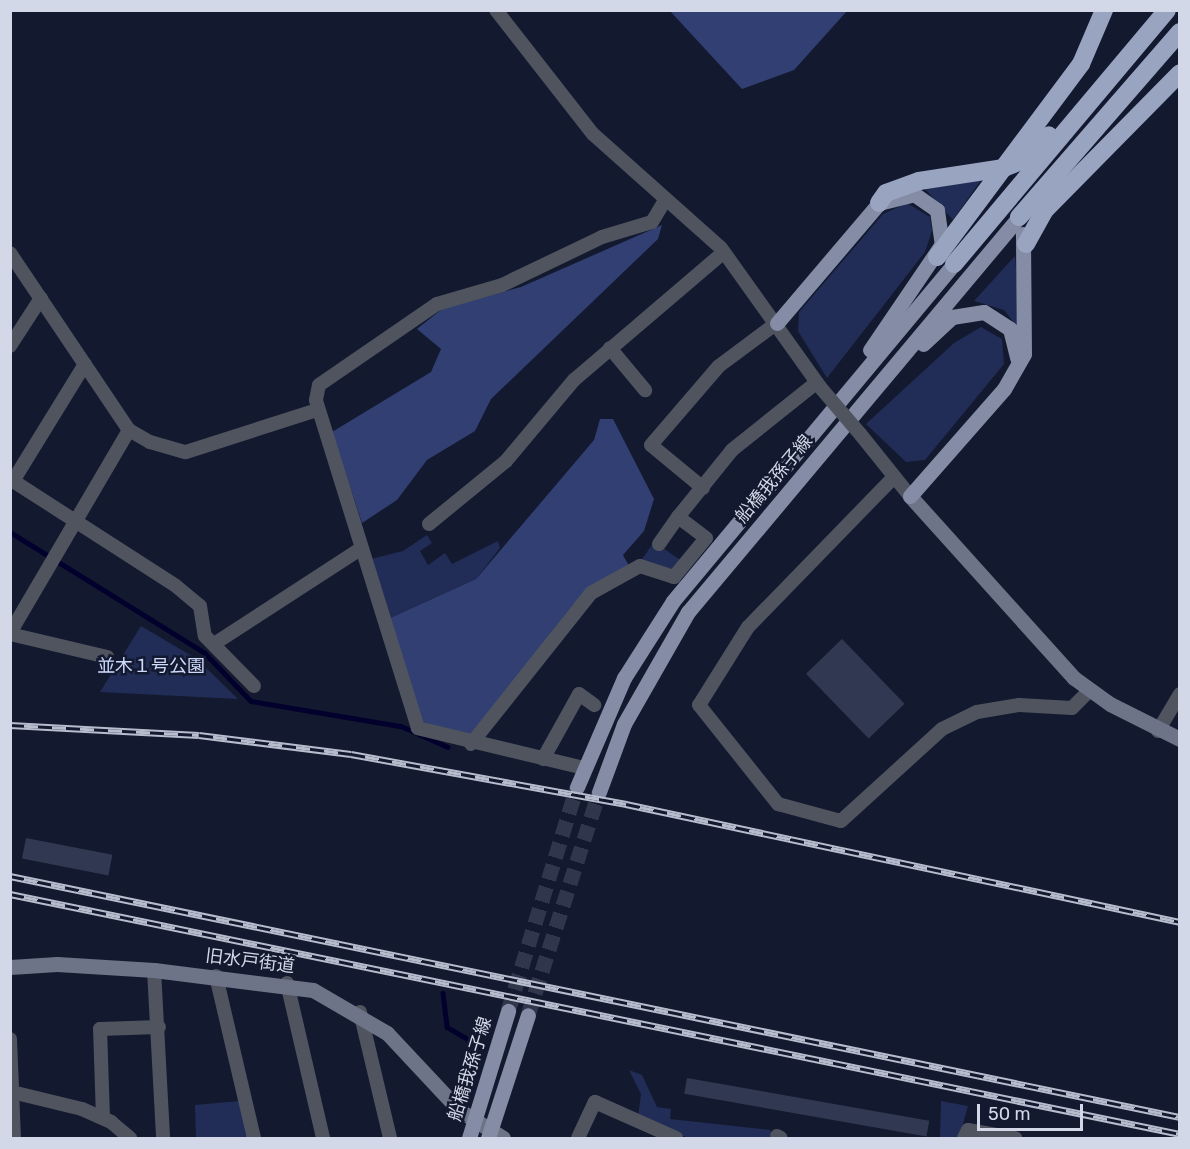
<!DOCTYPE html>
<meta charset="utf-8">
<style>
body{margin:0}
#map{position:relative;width:1190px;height:1149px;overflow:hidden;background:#13192f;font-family:Rubik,"Noto Sans JP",sans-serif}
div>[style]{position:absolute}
.green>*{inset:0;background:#212d56}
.forest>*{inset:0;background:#313f73}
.stream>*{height:4.5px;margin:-2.25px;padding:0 2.25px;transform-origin:2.25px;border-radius:2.25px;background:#02002c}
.building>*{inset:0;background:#313952;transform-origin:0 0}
.primary-tunnel>*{height:15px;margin-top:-7.5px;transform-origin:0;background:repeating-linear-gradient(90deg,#30364b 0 15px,transparent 0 23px)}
.street>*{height:14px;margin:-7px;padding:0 7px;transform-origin:7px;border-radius:7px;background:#50545f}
.secondary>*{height:15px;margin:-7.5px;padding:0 7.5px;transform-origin:7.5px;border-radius:7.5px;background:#6d7487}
.primary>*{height:15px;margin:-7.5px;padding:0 7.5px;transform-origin:7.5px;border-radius:7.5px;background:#848da5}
.highway>*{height:18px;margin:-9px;padding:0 9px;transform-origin:9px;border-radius:9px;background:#99a4c1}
.rail>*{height:7px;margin-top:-3.5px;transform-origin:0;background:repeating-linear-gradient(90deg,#13192f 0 14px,#b7bdcd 0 28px);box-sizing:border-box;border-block:2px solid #b7bdcd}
.street-bridge>*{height:14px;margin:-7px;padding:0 7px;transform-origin:7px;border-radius:7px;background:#50545f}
span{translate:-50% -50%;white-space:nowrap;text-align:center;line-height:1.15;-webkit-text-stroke:5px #13192f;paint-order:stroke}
.street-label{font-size:18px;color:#d2d8e7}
.park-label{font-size:18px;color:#cedafc}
.frame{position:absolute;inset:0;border:12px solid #d2d8e7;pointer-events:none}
.scale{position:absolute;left:977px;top:1104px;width:106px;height:27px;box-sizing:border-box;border:3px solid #d2d8e7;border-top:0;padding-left:8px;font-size:18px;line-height:21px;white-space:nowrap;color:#d2d8e7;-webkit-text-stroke:4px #13192f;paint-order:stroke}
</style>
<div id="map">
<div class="green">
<i style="clip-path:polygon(981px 180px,953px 220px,925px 189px)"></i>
<i style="clip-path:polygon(907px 203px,930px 217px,932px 231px,925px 252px,827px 378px,798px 331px,799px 312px,883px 214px)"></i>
<i style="clip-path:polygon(1015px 256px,1020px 318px,1018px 328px,1004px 310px,974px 301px)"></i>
<i style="clip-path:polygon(981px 327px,1002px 339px,1004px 364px,925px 460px,906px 462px,866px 424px,954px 343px)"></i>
<i style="clip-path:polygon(427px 535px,432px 543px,420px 551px,428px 565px,445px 553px,452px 564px,498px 541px,500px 548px,476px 579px,388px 619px,371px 559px,403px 551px)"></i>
<i style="clip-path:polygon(654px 542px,682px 561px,674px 572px,640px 562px)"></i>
<i style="clip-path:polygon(141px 626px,197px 659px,238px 699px,100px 692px)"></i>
<i style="clip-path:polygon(629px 1070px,642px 1075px,657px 1107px,671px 1109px,670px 1119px,770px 1130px,776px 1138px,688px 1138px,638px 1116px,641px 1094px)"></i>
<i style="clip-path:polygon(239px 1101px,248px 1138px,196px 1138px,195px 1105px)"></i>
<i style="clip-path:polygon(941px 1101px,968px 1106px,959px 1138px,940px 1138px)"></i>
</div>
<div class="forest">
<i style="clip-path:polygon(670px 11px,847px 11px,794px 70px,742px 89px)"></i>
<i style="clip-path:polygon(662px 225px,658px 239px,491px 399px,475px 431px,427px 460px,397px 500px,362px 523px,332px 432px,431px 372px,441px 349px,417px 329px,442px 309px,521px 287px)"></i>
<i style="clip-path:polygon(600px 419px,613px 419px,654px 499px,644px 531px,623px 555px,629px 566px,588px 589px,571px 607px,471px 737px,420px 721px,388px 619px,476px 579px,594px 440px)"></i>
</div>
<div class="stream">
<i style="left:10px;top:532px;width:229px;rotate:31.8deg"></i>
<i style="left:205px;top:653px;width:66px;rotate:46.2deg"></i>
<i style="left:251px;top:701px;width:152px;rotate:9.5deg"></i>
<i style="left:401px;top:726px;width:51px;rotate:24.1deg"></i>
<i style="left:443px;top:993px;width:34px;rotate:83deg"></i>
<i style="left:447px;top:1027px;width:42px;rotate:30.3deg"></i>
</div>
<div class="building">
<i style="left:842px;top:639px;width:90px;height:50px;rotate:46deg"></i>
<i style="left:26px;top:838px;width:88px;height:21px;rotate:11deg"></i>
<i style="left:687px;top:1078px;width:246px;height:16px;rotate:10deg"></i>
</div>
<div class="primary-tunnel">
<i style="left:508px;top:1011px;width:234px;rotate:-72.9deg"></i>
<i style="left:528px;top:1015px;width:234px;rotate:-72.3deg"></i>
</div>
<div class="street">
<i style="left:496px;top:10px;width:157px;rotate:52deg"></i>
<i style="left:593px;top:134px;width:171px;rotate:41.7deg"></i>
<i style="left:721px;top:248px;width:171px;rotate:54.5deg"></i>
<i style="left:10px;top:253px;width:213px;rotate:56.1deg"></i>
<i style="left:129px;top:430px;width:24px;rotate:30deg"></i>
<i style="left:150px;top:442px;width:37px;rotate:16deg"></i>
<i style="left:186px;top:452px;width:138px;rotate:-17.8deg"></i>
<i style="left:10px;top:346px;width:57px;rotate:-57.1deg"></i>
<i style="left:610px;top:348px;width:55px;rotate:50.2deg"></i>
<i style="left:861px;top:435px;width:78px;rotate:51.2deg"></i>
<i style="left:893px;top:478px;width:208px;rotate:134.2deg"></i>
<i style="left:748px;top:627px;width:92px;rotate:122.1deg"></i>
<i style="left:699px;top:705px;width:127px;rotate:51.4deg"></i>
<i style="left:778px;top:804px;width:65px;rotate:15.1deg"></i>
<i style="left:841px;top:821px;width:137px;rotate:-42.3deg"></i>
<i style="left:942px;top:729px;width:39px;rotate:-26deg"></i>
<i style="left:977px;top:712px;width:43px;rotate:-9.5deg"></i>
<i style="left:1019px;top:705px;width:53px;rotate:3.2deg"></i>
<i style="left:1072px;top:708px;width:24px;rotate:-45deg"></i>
<i style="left:10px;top:479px;width:197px;rotate:32.8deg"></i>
<i style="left:176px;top:586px;width:31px;rotate:40deg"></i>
<i style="left:200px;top:606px;width:30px;rotate:81deg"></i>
<i style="left:205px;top:636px;width:70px;rotate:45.6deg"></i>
<i style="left:13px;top:481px;width:137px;rotate:-58.4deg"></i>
<i style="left:703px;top:488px;width:67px;rotate:-140.4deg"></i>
<i style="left:651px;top:445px;width:104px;rotate:-49.3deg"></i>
<i style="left:719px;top:366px;width:72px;rotate:-36.6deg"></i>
<i style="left:429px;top:524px;width:99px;rotate:-39.3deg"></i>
<i style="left:506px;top:461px;width:106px;rotate:-50deg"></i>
<i style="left:574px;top:380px;width:197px;rotate:-40.5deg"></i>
<i style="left:659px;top:544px;width:33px;rotate:-55deg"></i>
<i style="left:10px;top:633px;width:235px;rotate:-59.6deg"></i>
<i style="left:10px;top:634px;width:100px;rotate:13.3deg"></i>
<i style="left:214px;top:644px;width:176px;rotate:-33deg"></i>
<i style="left:1158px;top:731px;width:43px;rotate:-59.3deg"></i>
<i style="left:471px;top:744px;width:193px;rotate:-51.5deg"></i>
<i style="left:591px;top:593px;width:56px;rotate:-28.9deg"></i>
<i style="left:640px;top:566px;width:36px;rotate:18deg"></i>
<i style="left:674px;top:577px;width:50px;rotate:-50.6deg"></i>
<i style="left:706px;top:538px;width:35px;rotate:-143deg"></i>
<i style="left:678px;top:517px;width:86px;rotate:-51.1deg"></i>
<i style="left:732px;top:450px;width:107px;rotate:-38.6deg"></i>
<i style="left:543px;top:759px;width:74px;rotate:-61deg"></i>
<i style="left:579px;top:694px;width:19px;rotate:36deg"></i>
<i style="left:584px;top:768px;width:171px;rotate:-166.5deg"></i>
<i style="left:418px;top:728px;width:343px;rotate:-107.3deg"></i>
<i style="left:316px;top:400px;width:15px;rotate:-79deg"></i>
<i style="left:319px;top:385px;width:143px;rotate:-34.5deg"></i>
<i style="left:437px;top:304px;width:68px;rotate:-16.3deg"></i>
<i style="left:502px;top:285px;width:111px;rotate:-25.6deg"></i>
<i style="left:602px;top:237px;width:52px;rotate:-16.7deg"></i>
<i style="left:652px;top:222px;width:26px;rotate:-59deg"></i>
<i style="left:154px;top:970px;width:168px;rotate:86.9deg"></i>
<i style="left:216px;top:976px;width:166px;rotate:76.8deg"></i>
<i style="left:287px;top:983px;width:159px;rotate:76.9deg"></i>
<i style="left:360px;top:1012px;width:130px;rotate:76.6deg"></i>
<i style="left:10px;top:1039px;width:99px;rotate:87.7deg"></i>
<i style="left:12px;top:1092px;width:72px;rotate:13.7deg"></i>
<i style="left:82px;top:1109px;width:32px;rotate:24deg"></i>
<i style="left:111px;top:1122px;width:25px;rotate:40deg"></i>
<i style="left:103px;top:1118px;width:89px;rotate:-91.9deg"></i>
<i style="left:100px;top:1029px;width:59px;rotate:-1.9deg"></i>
<i style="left:777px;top:1136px;width:4px;rotate:27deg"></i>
<i style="left:578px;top:1138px;width:40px;rotate:-65deg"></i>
<i style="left:595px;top:1102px;width:89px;rotate:24deg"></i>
<i style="left:964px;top:1138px;width:9px;rotate:-63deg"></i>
<i style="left:968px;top:1130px;width:48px;rotate:9.7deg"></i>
</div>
<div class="secondary">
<i style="left:910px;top:496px;width:245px;rotate:48deg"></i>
<i style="left:1074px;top:678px;width:44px;rotate:35.8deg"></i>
<i style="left:1110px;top:704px;width:78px;rotate:26.6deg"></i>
<i style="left:10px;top:967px;width:47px;rotate:-3.7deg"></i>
<i style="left:57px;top:964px;width:97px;rotate:3.5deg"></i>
<i style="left:154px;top:970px;width:160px;rotate:7.2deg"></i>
<i style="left:313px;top:990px;width:86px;rotate:30.2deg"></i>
<i style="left:387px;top:1033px;width:105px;rotate:46.9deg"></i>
<i style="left:459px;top:1110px;width:52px;rotate:32.5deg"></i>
</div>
<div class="primary">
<i style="left:777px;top:323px;width:157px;rotate:-49.6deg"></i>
<i style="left:879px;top:203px;width:36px;rotate:-14deg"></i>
<i style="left:914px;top:194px;width:28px;rotate:35deg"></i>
<i style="left:937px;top:210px;width:34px;rotate:82deg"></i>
<i style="left:942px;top:244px;width:128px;rotate:124.2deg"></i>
<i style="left:923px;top:344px;width:40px;rotate:-43deg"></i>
<i style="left:952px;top:317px;width:32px;rotate:-9deg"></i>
<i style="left:984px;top:312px;width:31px;rotate:33deg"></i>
<i style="left:1010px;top:329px;width:30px;rotate:76deg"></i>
<i style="left:910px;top:496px;width:142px;rotate:-48.7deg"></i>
<i style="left:1004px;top:389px;width:40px;rotate:-60.3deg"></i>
<i style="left:1024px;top:354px;width:120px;rotate:-90.5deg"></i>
<i style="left:577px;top:787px;width:119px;rotate:-66.7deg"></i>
<i style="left:624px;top:678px;width:91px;rotate:-57.5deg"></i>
<i style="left:673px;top:601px;width:439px;rotate:-50.2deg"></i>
<i style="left:599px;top:792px;width:72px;rotate:-69.8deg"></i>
<i style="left:624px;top:724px;width:129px;rotate:-60.3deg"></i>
<i style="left:688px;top:612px;width:515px;rotate:-50.04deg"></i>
<i style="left:469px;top:1138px;width:133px;rotate:-72.9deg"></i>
<i style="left:488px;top:1138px;width:129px;rotate:-72deg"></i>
</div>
<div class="highway">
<i style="left:879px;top:203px;width:12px;rotate:-55deg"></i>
<i style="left:886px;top:193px;width:35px;rotate:-20deg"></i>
<i style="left:919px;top:181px;width:86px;rotate:-8.7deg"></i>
<i style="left:1004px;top:168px;width:22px;rotate:-22deg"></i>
<i style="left:1024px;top:160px;width:35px;rotate:-45deg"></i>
<i style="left:1019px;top:217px;width:245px;rotate:-49deg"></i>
<i style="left:1026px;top:244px;width:39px;rotate:-61deg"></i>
<i style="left:1045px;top:210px;width:192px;rotate:-45.4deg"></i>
<i style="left:937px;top:257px;width:241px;rotate:-53.3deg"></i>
<i style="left:1081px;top:64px;width:59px;rotate:-66.9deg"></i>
<i style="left:954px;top:264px;width:331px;rotate:-50deg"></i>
</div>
<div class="rail">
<i style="left:10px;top:725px;width:189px;rotate:3deg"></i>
<i style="left:199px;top:735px;width:153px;rotate:7.1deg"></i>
<i style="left:351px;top:754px;width:280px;rotate:10.3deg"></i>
<i style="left:626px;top:804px;width:566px;rotate:12.02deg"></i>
<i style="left:10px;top:876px;width:1195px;rotate:11.64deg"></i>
<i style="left:10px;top:894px;width:1194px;rotate:11.59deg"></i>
</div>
<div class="street-bridge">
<i style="left:820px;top:387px;width:63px;rotate:49.5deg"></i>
</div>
<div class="street-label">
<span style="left:774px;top:479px;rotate:-50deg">船橋我孫子線</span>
<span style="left:250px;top:961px;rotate:7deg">旧水戸街道</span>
<span style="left:470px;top:1069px;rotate:-73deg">船橋我孫子線</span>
</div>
<div class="park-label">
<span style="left:151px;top:666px">並木１号公園</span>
</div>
<div class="frame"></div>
<div class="scale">50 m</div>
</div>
